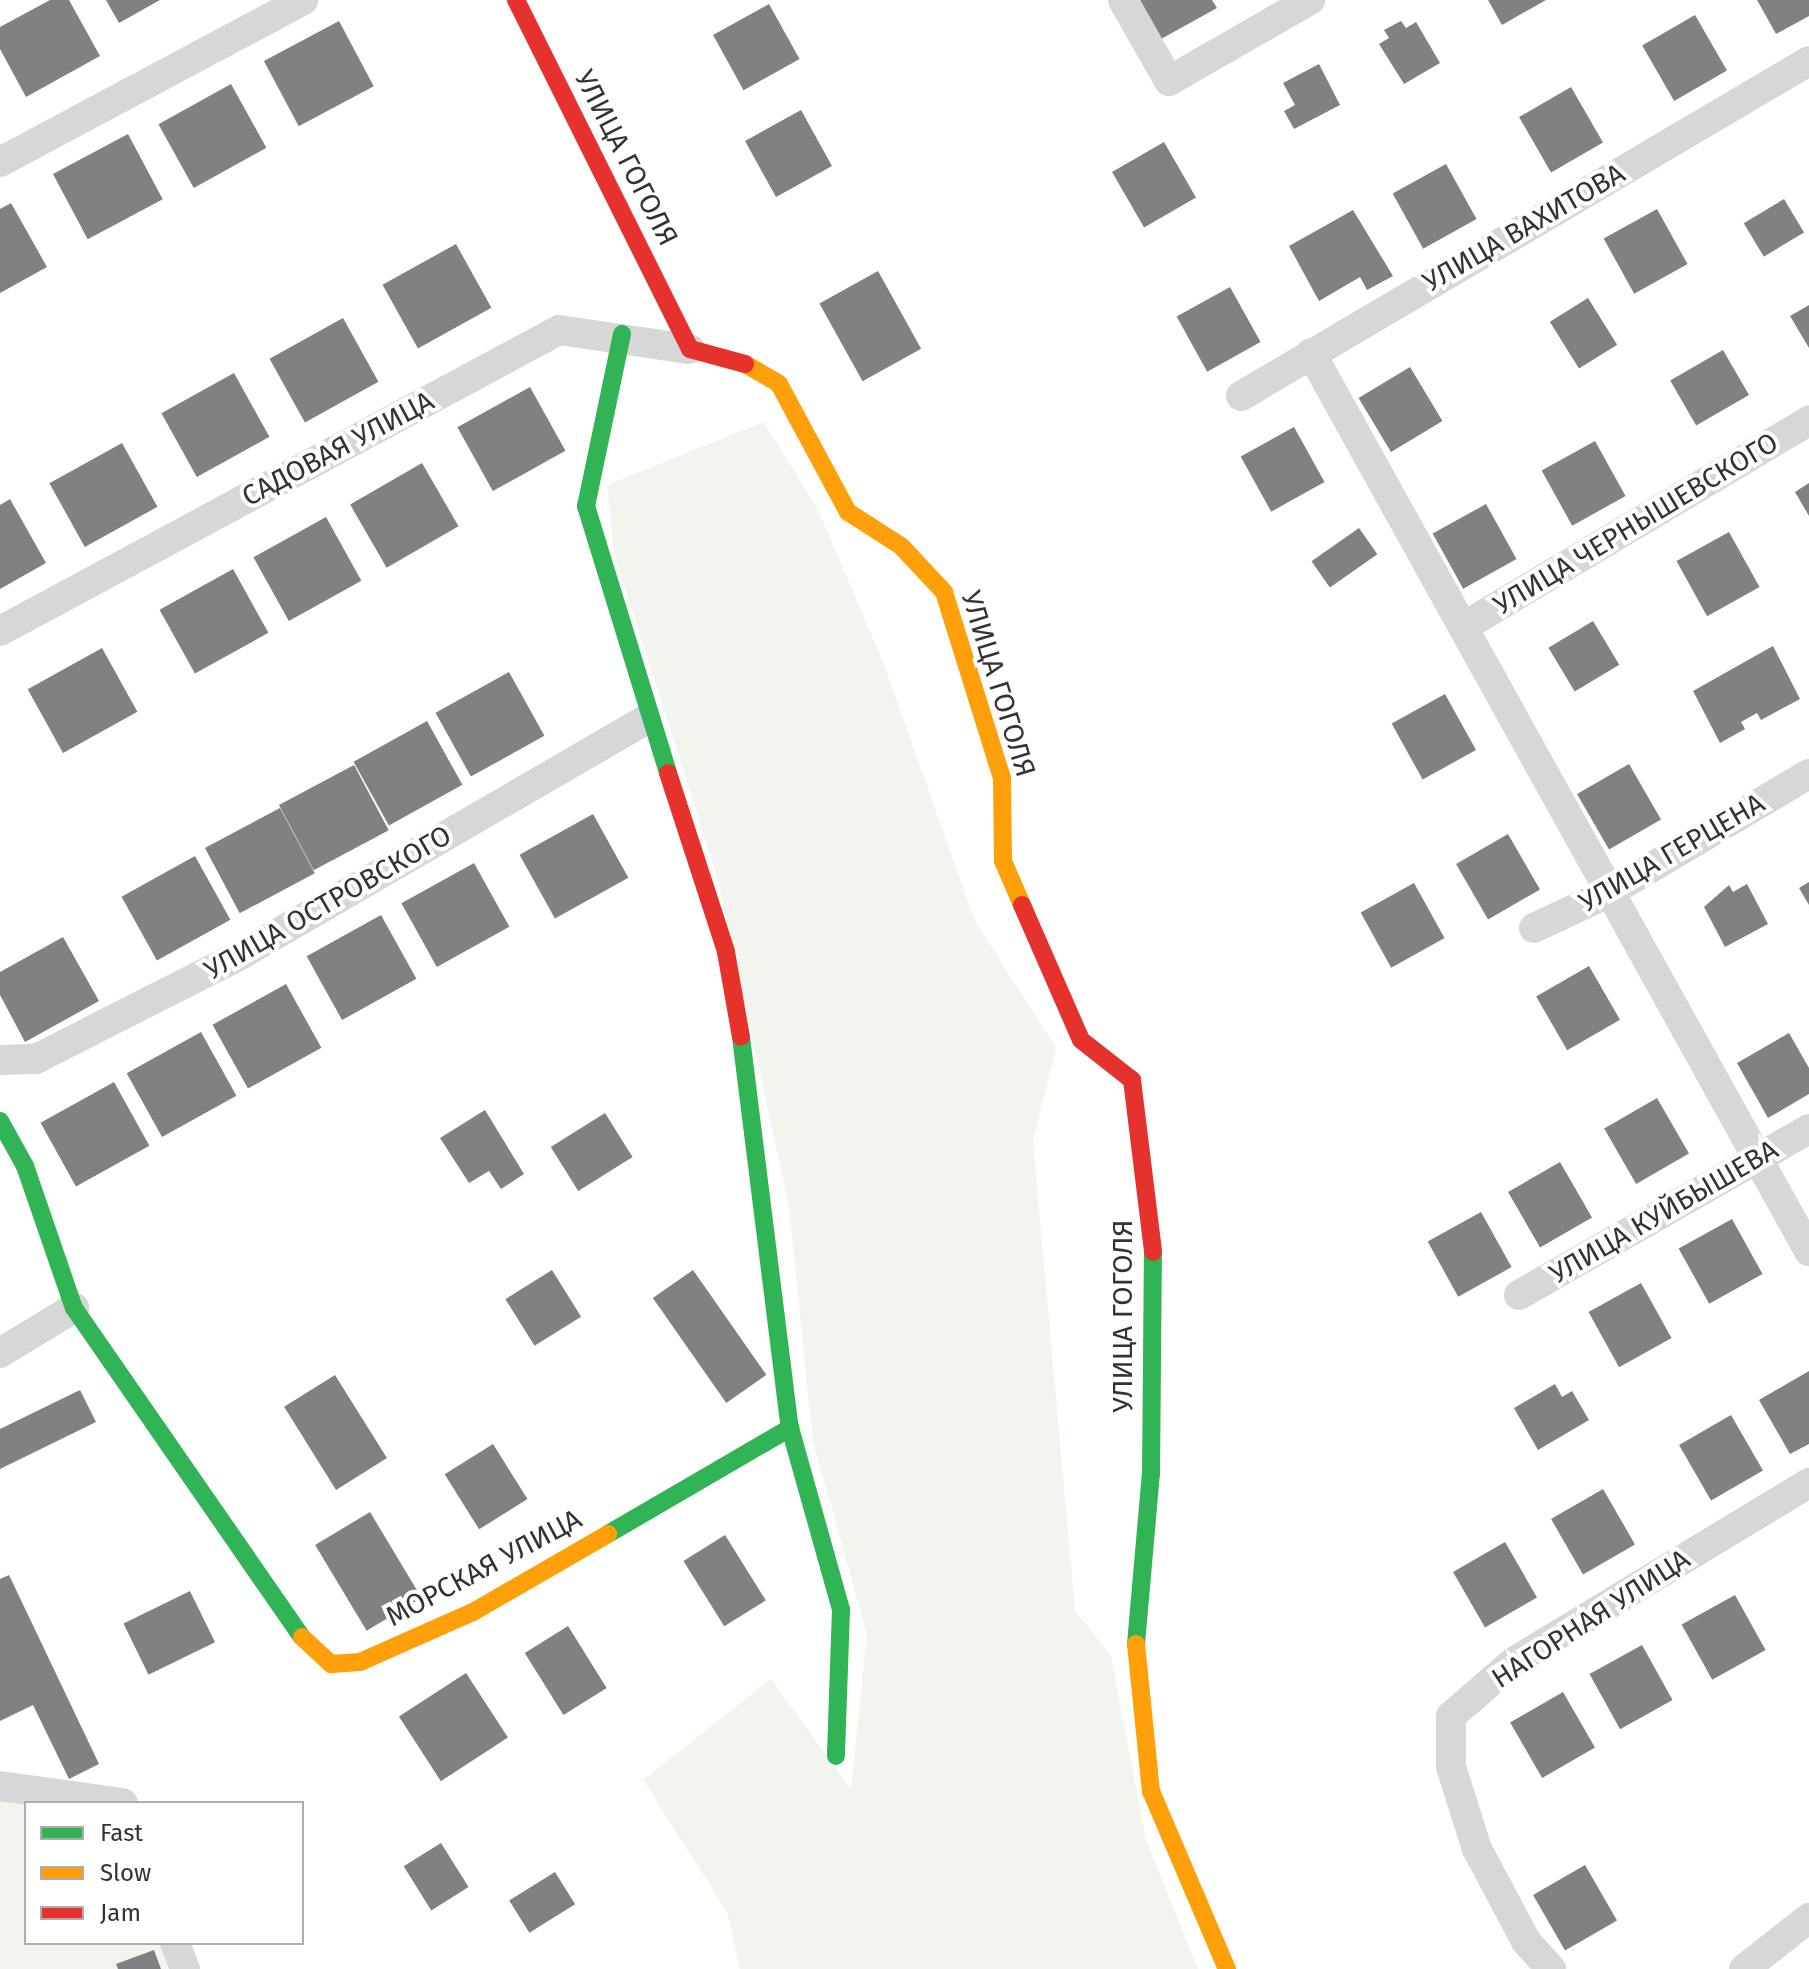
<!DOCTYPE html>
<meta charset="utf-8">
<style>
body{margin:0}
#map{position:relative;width:1809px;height:1969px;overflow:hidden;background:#fff;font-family:"Fira Sans",sans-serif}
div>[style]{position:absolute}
.green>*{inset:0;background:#f1f5ed}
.building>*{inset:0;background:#818181;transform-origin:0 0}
.street>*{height:30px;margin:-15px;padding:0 15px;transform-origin:15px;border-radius:15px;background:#d7d7d7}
.fast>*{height:18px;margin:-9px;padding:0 9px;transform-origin:9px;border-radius:9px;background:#30b455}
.slow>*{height:18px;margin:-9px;padding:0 9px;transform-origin:9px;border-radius:9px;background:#ff9f0a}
.jam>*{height:18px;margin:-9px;padding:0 9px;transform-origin:9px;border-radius:9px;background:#e5322d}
span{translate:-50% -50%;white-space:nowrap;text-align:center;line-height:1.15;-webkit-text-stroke:8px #fff;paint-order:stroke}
.street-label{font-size:28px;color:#333}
.legend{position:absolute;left:24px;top:1801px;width:280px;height:144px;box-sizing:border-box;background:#fff;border:2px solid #adadad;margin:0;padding:10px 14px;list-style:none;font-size:24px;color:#333}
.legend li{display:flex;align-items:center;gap:16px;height:40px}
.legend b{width:40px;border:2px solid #adadad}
</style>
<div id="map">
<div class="green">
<i style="clip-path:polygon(764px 422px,819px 512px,883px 662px,975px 921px,1056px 1048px,1033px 1141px,1075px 1610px,1111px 1656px,1146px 1840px,1198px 1969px,740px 1969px,727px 1912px,643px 1780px,771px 1679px,851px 1789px,867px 1634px,813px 1442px,789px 1207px,717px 876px,614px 554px,607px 485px)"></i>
<i style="clip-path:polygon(0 1800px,26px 1803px,26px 1943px,159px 1943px,168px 1969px,0 1969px)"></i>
</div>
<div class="building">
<i style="clip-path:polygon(50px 0,69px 0,100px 56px,26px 97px,0 49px,0 27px)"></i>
<i style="clip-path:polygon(106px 0,160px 0,119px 23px)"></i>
<i style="clip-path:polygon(1140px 0,1212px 0,1217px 8px,1161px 39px)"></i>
<i style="clip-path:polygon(1488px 0,1546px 0,1502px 25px)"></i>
<i style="clip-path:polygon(1757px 0,1809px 0,1809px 16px,1776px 34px)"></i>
<i style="left:769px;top:4px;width:63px;height:64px;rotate:61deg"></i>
<i style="left:1695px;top:15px;width:64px;height:61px;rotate:60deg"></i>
<i style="left:339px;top:21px;width:74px;height:85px;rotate:62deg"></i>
<i style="clip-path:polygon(1401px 21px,1406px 28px,1416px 22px,1440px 63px,1404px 84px,1379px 44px,1389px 38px,1384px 30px)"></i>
<i style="clip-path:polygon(1319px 64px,1340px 105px,1294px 129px,1284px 111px,1295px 105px,1283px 83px)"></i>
<i style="left:231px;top:84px;width:73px;height:83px;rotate:61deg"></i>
<i style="left:1571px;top:87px;width:64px;height:60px;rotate:60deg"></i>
<i style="left:801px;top:110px;width:64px;height:64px;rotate:61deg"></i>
<i style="left:128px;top:134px;width:74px;height:85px;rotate:62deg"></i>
<i style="left:1164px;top:142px;width:64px;height:60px;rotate:60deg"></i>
<i style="left:1446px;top:164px;width:63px;height:61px;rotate:61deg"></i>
<i style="left:1784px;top:199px;width:39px;height:47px;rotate:59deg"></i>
<i style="clip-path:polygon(11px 203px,47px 267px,0 293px,0 209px)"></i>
<i style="left:1657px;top:209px;width:63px;height:61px;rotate:61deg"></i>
<i style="clip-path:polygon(1353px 210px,1393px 276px,1367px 290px,1360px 277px,1319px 301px,1289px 246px)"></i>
<i style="left:456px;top:244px;width:73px;height:84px;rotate:61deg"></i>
<i style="left:878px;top:271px;width:89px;height:67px;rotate:61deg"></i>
<i style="left:1230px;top:287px;width:63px;height:61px;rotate:61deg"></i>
<i style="left:1588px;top:298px;width:55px;height:45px;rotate:58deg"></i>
<i style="clip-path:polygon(1809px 305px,1809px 348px,1790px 316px)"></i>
<i style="left:343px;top:318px;width:73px;height:84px;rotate:61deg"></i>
<i style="left:1723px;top:350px;width:52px;height:61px;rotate:60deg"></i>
<i style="left:1410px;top:367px;width:63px;height:60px;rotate:59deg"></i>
<i style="left:234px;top:373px;width:73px;height:83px;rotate:61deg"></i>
<i style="left:530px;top:387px;width:73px;height:83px;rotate:61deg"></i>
<i style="left:1294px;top:427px;width:63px;height:61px;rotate:61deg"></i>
<i style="left:1595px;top:441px;width:63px;height:61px;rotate:61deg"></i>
<i style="left:122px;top:443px;width:73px;height:83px;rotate:61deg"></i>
<i style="left:422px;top:463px;width:73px;height:83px;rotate:60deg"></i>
<i style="clip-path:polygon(1809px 483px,1809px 516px,1795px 492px)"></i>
<i style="clip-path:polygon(10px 499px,46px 563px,0 589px,0 505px)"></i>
<i style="left:1486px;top:504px;width:63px;height:61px;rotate:61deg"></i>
<i style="left:326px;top:517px;width:73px;height:83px;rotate:61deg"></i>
<i style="left:1359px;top:528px;width:32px;height:58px;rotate:55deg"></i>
<i style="left:1729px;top:532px;width:63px;height:60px;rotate:61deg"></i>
<i style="left:233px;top:569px;width:73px;height:84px;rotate:61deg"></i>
<i style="left:1593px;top:621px;width:51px;height:52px;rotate:59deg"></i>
<i style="clip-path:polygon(1773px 646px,1800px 699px,1761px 720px,1757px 713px,1741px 722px,1745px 729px,1720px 743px,1693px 691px)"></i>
<i style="left:102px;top:648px;width:73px;height:85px;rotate:61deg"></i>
<i style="left:509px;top:672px;width:73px;height:84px;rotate:61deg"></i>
<i style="left:1445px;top:694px;width:64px;height:61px;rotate:61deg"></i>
<i style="left:427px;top:721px;width:73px;height:84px;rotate:61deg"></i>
<i style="left:1629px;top:764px;width:64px;height:60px;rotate:60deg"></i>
<i style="left:354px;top:765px;width:74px;height:85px;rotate:62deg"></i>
<i style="left:280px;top:808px;width:74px;height:85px;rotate:62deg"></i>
<i style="left:593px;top:814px;width:73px;height:84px;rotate:61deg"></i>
<i style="left:1508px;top:834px;width:64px;height:60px;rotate:60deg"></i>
<i style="left:195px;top:856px;width:73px;height:84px;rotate:61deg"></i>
<i style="left:474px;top:863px;width:73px;height:83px;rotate:61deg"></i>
<i style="clip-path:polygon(1809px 882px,1809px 905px,1799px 888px)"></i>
<i style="left:1414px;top:883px;width:63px;height:61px;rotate:61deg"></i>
<i style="clip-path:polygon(1747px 884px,1768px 924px,1725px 947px,1704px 907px,1729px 885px,1733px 892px)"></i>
<i style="left:381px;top:915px;width:73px;height:85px;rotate:61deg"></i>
<i style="clip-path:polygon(63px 937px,99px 1001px,25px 1042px,0 995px,0 972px)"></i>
<i style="left:1589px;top:966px;width:62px;height:61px;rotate:60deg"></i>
<i style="left:286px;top:984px;width:73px;height:84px;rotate:61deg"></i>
<i style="left:201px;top:1032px;width:73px;height:85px;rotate:61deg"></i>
<i style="clip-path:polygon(1789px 1033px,1809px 1068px,1809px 1094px,1768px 1118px,1737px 1063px)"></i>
<i style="left:114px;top:1082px;width:73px;height:84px;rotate:61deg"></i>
<i style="left:1657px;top:1098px;width:64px;height:61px;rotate:60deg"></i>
<i style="clip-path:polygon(485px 1110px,524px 1174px,501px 1189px,489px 1171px,469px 1183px,440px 1138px)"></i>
<i style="left:605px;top:1113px;width:52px;height:64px;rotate:58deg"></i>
<i style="left:1560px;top:1162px;width:64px;height:60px;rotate:60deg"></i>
<i style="left:1481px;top:1212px;width:63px;height:61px;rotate:61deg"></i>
<i style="left:1732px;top:1219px;width:63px;height:61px;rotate:61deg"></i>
<i style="left:552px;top:1270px;width:55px;height:55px;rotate:58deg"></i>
<i style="left:693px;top:1270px;width:128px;height:49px;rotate:55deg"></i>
<i style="left:1641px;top:1283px;width:63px;height:60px;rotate:61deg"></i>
<i style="clip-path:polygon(1809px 1371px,1809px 1444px,1790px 1454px,1759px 1400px)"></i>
<i style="left:335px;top:1375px;width:98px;height:60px;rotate:58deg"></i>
<i style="clip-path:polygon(1555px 1384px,1562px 1397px,1572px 1391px,1589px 1420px,1538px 1450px,1514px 1408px)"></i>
<i style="clip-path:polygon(80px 1390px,96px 1422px,0 1469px,0 1429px)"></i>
<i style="left:1731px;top:1415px;width:64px;height:60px;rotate:60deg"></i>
<i style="left:493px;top:1444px;width:65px;height:57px;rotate:58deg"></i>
<i style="left:1603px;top:1489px;width:64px;height:60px;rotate:60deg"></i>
<i style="left:370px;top:1512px;width:100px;height:64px;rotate:59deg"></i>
<i style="left:725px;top:1535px;width:77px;height:49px;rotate:58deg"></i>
<i style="left:1505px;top:1542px;width:64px;height:60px;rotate:60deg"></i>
<i style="clip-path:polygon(9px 1575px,99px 1764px,69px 1779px,33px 1705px,0 1721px,0 1579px)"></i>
<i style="left:190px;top:1591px;width:57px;height:74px;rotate:64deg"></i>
<i style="left:1735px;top:1595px;width:63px;height:61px;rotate:61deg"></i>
<i style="left:568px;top:1626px;width:73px;height:51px;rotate:58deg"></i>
<i style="left:1642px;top:1645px;width:63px;height:60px;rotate:61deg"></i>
<i style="left:466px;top:1673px;width:77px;height:80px;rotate:57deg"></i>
<i style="left:1563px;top:1692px;width:64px;height:61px;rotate:60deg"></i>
<i style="left:441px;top:1843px;width:52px;height:44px;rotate:58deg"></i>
<i style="left:1585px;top:1865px;width:64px;height:60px;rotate:60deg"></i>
<i style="left:555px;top:1872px;width:38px;height:54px;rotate:58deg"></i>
<i style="clip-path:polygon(154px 1950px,161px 1969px,118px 1969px,116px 1964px)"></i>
</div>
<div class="street">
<i style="left:1123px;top:0;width:93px;rotate:60.4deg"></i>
<i style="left:1169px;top:81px;width:163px;rotate:-29.9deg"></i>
<i style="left:0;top:162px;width:344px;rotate:-28.1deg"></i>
<i style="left:1311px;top:353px;width:1027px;rotate:60.99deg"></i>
<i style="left:1241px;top:396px;width:659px;rotate:-30.53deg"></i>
<i style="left:1463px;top:627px;width:403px;rotate:-30.8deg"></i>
<i style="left:0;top:631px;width:635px;rotate:-28.3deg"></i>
<i style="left:559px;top:330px;width:132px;rotate:8.3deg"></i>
<i style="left:1534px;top:928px;width:84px;rotate:-25.3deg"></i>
<i style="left:1610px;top:892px;width:231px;rotate:-30.7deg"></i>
<i style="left:0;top:1060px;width:36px;rotate:-2deg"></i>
<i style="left:36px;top:1059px;width:229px;rotate:-27deg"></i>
<i style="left:240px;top:955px;width:469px;rotate:-30.1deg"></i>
<i style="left:1519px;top:1295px;width:334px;rotate:-29.8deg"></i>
<i style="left:0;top:1353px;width:87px;rotate:-31.3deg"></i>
<i style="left:0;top:1786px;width:124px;rotate:7.9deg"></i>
<i style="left:175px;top:1943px;width:28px;rotate:69deg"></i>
<i style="left:1551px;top:1969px;width:38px;rotate:-132deg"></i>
<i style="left:1526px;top:1941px;width:104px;rotate:-118deg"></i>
<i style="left:1477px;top:1849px;width:86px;rotate:-107.6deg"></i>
<i style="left:1451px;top:1767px;width:51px;rotate:-90deg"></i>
<i style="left:1451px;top:1716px;width:84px;rotate:-40.7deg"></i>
<i style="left:1515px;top:1661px;width:344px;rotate:-31.2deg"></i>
<i style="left:1744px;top:1969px;width:83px;rotate:-38.1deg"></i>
</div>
<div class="fast">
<i style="left:622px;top:334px;width:176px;rotate:101.8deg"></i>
<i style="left:586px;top:506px;width:279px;rotate:72.9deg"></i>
<i style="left:741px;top:1037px;width:394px;rotate:82.9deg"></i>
<i style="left:790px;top:1428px;width:189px;rotate:74.3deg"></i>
<i style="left:841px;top:1610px;width:146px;rotate:92deg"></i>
<i style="left:0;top:1121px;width:51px;rotate:60.9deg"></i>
<i style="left:25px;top:1166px;width:150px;rotate:71deg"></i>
<i style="left:74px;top:1308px;width:400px;rotate:55.3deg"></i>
<i style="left:608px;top:1534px;width:211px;rotate:-30.2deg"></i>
<i style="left:1136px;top:1644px;width:171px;rotate:-85deg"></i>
<i style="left:1151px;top:1474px;width:222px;rotate:-89.5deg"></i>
</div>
<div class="slow">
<i style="left:745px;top:364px;width:39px;rotate:30deg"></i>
<i style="left:779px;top:384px;width:145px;rotate:61.7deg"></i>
<i style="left:848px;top:512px;width:63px;rotate:32.7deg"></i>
<i style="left:901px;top:546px;width:63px;rotate:46.9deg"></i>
<i style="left:944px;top:592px;width:195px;rotate:72.7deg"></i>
<i style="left:1002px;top:778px;width:83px;rotate:89.3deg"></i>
<i style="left:1003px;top:861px;width:48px;rotate:66.6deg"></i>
<i style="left:302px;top:1637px;width:40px;rotate:43deg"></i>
<i style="left:331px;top:1664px;width:29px;rotate:-4deg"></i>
<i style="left:360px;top:1662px;width:124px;rotate:-23.9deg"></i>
<i style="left:473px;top:1612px;width:156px;rotate:-30deg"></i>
<i style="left:1136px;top:1644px;width:148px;rotate:84.2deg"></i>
<i style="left:1151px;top:1791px;width:194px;rotate:66.9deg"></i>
</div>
<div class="jam">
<i style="left:516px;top:0;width:390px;rotate:63.5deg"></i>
<i style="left:690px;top:349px;width:57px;rotate:15.3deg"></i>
<i style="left:668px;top:773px;width:188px;rotate:72deg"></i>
<i style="left:726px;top:952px;width:86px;rotate:80deg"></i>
<i style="left:1022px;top:905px;width:147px;rotate:66.4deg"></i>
<i style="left:1081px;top:1040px;width:65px;rotate:38.1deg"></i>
<i style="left:1132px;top:1080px;width:173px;rotate:83deg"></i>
</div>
<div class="street-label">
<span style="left:626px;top:158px;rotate:63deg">УЛИЦА ГОГОЛЯ</span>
<span style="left:1524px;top:228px;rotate:-30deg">УЛИЦА ВАХИТОВА</span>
<span style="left:338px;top:449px;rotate:-28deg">САДОВАЯ УЛИЦА</span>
<span style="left:1636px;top:524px;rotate:-31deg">УЛИЦА ЧЕРНЫШЕВСКОГО</span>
<span style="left:998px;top:684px;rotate:73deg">УЛИЦА ГОГОЛЯ</span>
<span style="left:1672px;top:853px;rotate:-30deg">УЛИЦА ГЕРЦЕНА</span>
<span style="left:328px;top:903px;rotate:-30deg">УЛИЦА ОСТРОВСКОГО</span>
<span style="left:1664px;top:1212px;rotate:-30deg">УЛИЦА КУЙБЫШЕВА</span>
<span style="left:1123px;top:1316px;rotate:-90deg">УЛИЦА ГОГОЛЯ</span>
<span style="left:484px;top:1568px;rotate:-28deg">МОРСКАЯ УЛИЦА</span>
<span style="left:1591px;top:1619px;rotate:-33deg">НАГОРНАЯ УЛИЦА</span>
</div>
<ul class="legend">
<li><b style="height:10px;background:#30b455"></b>Fast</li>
<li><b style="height:10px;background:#ff9f0a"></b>Slow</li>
<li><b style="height:10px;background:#e5322d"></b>Jam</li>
</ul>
</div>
